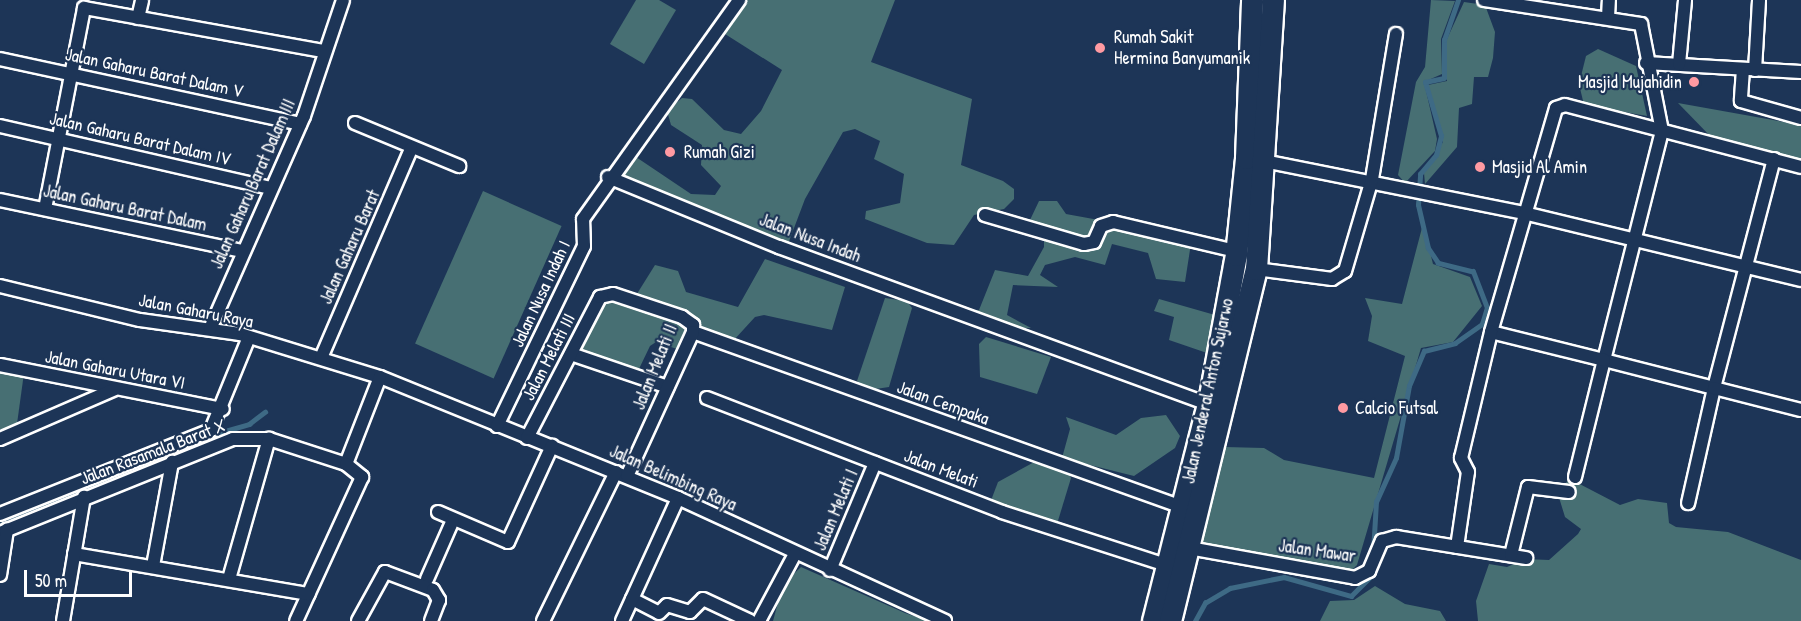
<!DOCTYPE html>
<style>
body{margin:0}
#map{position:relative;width:1801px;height:621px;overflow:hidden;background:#1d3557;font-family:"Patrick Hand",sans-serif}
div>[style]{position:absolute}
.green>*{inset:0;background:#476f73;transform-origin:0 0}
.stream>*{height:4.5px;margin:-2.25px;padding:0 2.25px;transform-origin:2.25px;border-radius:2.25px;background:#3e6a85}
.roads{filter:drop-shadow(2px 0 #fff) drop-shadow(-2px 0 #fff) drop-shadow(0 2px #fff) drop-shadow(0 -2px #fff)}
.minor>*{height:12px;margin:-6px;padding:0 6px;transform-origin:6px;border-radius:6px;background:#1d3557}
.trunk>*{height:21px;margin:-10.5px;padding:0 10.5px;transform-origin:10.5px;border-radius:10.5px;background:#1d3557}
.dots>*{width:16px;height:16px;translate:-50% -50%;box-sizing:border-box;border:3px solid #1d3557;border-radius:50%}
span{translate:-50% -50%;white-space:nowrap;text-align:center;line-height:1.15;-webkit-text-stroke:4.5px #1d3557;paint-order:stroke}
.poi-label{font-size:18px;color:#fff}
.left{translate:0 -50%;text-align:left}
.right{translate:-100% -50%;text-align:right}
.street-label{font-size:18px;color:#fff}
.scale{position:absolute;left:24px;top:570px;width:108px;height:27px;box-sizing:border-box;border:3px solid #fff;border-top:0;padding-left:8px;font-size:18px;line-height:21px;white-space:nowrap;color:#fff;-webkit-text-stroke:4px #1d3557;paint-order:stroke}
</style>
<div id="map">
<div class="green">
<i style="clip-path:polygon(636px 0,659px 0,676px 10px,644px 64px,610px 44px)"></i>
<i style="clip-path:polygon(744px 0,895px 0,871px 62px,972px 99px,961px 165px,1003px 181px,1014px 189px,1014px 199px,1004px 209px,974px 215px,954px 245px,927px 243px,865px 219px,866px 211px,900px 203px,904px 174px,874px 159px,880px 141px,855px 129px,843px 132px,805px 199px,788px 244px,771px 244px,617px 172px,633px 155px,691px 194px,715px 195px,721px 186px,701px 165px,702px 145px,671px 125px,667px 111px,682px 98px,692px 99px,724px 130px,741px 134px,761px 111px,782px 70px,725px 34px)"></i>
<i style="clip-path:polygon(1431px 0,1455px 1px,1441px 39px,1442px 74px,1424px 82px,1437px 139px,1435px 151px,1405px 183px,1398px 175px,1416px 82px,1425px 67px)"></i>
<i style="clip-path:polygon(1464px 2px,1485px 5px,1495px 32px,1493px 58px,1488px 77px,1474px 77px,1472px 104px,1459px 108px,1457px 147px,1425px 184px,1424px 173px,1443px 142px,1428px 85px,1447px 81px,1447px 39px)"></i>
<i style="clip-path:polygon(1598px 49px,1636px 66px,1647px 116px,1584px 105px,1579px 84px,1586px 56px)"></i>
<i style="clip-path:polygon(1678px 103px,1801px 125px,1801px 164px,1713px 139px)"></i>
<i style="left:483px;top:191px;width:86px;height:167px;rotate:24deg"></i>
<i style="clip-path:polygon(1039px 201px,1057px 201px,1066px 214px,1192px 237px,1185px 282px,1156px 279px,1148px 253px,1112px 244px,1105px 265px,1075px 257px,1045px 265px,1040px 275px,1058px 287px,1013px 285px,1007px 315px,1031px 328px,1013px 328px,966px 310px,979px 310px,995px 270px,1028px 276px,1044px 247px,1044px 238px,1030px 220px)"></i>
<i style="clip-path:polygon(1423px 224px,1433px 264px,1470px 277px,1482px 306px,1453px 342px,1421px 348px,1357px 565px,1349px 573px,1204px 545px,1200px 541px,1213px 468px,1225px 447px,1264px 448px,1284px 460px,1374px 478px,1405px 356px,1368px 341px,1372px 316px,1365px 298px,1402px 304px)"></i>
<i style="clip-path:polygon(765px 259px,845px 287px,832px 330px,764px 315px,755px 317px,733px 341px,691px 325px,677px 349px,656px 342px,650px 346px,638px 371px,592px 358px,579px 349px,599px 296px,635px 297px,655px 265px,678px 271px,686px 292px,738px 307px)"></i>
<i style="clip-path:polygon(885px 298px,907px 301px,912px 308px,889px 387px,869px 390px,857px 381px)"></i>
<i style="clip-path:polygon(1159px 299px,1215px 315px,1207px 353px,1169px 340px,1174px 317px,1154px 311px)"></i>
<i style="clip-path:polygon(986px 337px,1051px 357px,1037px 394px,980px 377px,979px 344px)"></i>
<i style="clip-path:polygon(0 369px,24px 373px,16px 431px,0 429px)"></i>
<i style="clip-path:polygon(1166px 415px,1180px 436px,1175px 448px,1134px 476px,1062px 458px,1070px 429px,1066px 417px,1116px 435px,1141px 418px)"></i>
<i style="clip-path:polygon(1036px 461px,1067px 470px,1071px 478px,1057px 524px,990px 503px,998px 482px)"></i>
<i style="clip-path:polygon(1570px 479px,1620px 505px,1638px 499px,1667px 503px,1669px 523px,1676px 527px,1728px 532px,1801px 560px,1801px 621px,1478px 621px,1476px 601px,1489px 564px,1507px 567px,1525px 559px,1549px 560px,1578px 534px,1581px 529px,1565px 517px,1557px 491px)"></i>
<i style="clip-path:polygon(801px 567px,905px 613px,928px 621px,773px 621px,783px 584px)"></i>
<i style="clip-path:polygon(1375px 586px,1405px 604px,1440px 611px,1446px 621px,1320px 621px,1330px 601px,1354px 600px)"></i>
</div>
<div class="stream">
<i style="left:211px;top:435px;width:40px;rotate:-16deg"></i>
<i style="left:249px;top:424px;width:20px;rotate:-37deg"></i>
<i style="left:0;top:525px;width:185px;rotate:-23deg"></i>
<i style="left:1373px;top:552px;width:50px;rotate:-86.6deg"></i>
<i style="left:1376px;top:502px;width:48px;rotate:-65.6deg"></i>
<i style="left:1396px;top:458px;width:73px;rotate:-79.8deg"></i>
<i style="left:1409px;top:386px;width:38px;rotate:-67deg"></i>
<i style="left:1424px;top:351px;width:32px;rotate:-14deg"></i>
<i style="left:1455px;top:343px;width:33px;rotate:-35deg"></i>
<i style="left:1482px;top:324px;width:17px;rotate:-73deg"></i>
<i style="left:1487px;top:308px;width:39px;rotate:-111deg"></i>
<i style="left:1473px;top:272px;width:36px;rotate:-166deg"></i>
<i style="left:1438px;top:263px;width:18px;rotate:-124deg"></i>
<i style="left:1428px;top:248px;width:44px;rotate:-103.1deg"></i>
<i style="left:1418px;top:205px;width:31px;rotate:-86deg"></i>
<i style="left:1420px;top:174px;width:25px;rotate:-50deg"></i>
<i style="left:1436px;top:155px;width:20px;rotate:-75deg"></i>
<i style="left:1441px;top:136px;width:56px;rotate:-106.5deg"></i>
<i style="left:1425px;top:82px;width:19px;rotate:-12deg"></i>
<i style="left:1444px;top:78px;width:38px;rotate:-90deg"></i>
<i style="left:1444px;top:40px;width:42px;rotate:-70.7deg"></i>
<i style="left:1195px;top:621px;width:21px;rotate:-61deg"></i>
<i style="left:1205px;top:603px;width:29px;rotate:-31deg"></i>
<i style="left:1230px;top:588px;width:55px;rotate:-11.5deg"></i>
<i style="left:1284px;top:577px;width:70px;rotate:15.8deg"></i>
<i style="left:1351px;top:596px;width:30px;rotate:-45deg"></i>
</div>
<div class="roads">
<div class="minor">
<i style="left:1484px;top:0;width:159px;rotate:8.7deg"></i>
<i style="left:1641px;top:24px;width:109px;rotate:78.9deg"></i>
<i style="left:1662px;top:131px;width:236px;rotate:104.2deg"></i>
<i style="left:1604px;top:360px;width:114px;rotate:14.3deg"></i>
<i style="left:1714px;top:388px;width:118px;rotate:102.7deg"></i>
<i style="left:1608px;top:17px;width:17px;rotate:-87deg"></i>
<i style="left:138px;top:18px;width:18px;rotate:-77deg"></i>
<i style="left:0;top:59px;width:307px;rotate:12.2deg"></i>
<i style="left:1646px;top:63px;width:155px;rotate:3.3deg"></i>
<i style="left:1679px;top:64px;width:64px;rotate:-84.6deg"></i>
<i style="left:1743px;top:69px;width:32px;rotate:94deg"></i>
<i style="left:1741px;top:101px;width:62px;rotate:15.8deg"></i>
<i style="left:1755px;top:70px;width:70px;rotate:-86.7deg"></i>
<i style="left:355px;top:123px;width:113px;rotate:22.5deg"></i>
<i style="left:0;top:126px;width:278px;rotate:12.9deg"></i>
<i style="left:1774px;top:159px;width:237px;rotate:104.7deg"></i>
<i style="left:1714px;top:388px;width:90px;rotate:14.2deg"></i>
<i style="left:1259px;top:160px;width:270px;rotate:11.3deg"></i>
<i style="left:1524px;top:213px;width:285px;rotate:13.6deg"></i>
<i style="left:608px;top:177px;width:185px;rotate:22.3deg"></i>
<i style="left:779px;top:247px;width:457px;rotate:20.1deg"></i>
<i style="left:0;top:200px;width:248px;rotate:11.9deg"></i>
<i style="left:45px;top:209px;width:205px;rotate:-79deg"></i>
<i style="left:84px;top:8px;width:244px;rotate:10.2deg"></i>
<i style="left:985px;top:215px;width:103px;rotate:16.3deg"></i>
<i style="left:1084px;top:244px;width:10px;rotate:-11deg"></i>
<i style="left:1094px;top:242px;width:17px;rotate:-66deg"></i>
<i style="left:1101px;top:226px;width:13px;rotate:-18deg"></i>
<i style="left:1113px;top:222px;width:126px;rotate:13.3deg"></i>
<i style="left:1256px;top:269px;width:77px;rotate:7.5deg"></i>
<i style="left:1332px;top:279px;width:15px;rotate:-32deg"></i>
<i style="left:1345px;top:271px;width:96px;rotate:-73.6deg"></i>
<i style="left:1372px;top:179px;width:147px;rotate:-80.6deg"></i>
<i style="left:0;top:286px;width:144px;rotate:13.7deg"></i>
<i style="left:140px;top:320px;width:101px;rotate:8deg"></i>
<i style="left:240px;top:334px;width:146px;rotate:17.1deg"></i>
<i style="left:380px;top:377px;width:322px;rotate:22.1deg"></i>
<i style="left:678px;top:498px;width:294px;rotate:24.7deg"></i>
<i style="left:210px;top:329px;width:233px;rotate:-66.2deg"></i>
<i style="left:304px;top:116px;width:122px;rotate:-71.4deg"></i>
<i style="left:693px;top:332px;width:519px;rotate:19.69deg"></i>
<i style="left:571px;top:354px;width:102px;rotate:18.8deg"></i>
<i style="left:321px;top:358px;width:228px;rotate:-66.7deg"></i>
<i style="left:0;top:365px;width:227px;rotate:11.2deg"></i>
<i style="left:707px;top:398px;width:316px;rotate:21.1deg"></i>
<i style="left:1002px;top:512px;width:172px;rotate:17.9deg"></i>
<i style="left:497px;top:426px;width:200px;rotate:-64.2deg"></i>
<i style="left:584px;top:246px;width:27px;rotate:-92deg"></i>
<i style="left:583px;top:219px;width:269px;rotate:-54.5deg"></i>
<i style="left:527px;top:438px;width:159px;rotate:-62.6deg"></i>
<i style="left:600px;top:297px;width:13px;rotate:-13deg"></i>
<i style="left:613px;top:294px;width:73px;rotate:18.4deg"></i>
<i style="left:682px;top:317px;width:14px;rotate:36deg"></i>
<i style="left:693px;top:325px;width:7px;rotate:90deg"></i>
<i style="left:693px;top:332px;width:158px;rotate:114.6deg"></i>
<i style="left:0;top:439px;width:125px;rotate:-23.5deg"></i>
<i style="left:346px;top:464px;width:93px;rotate:-68.7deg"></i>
<i style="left:1575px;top:477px;width:121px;rotate:-76.1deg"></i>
<i style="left:1604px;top:360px;width:116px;rotate:-166.1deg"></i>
<i style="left:1491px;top:332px;width:233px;rotate:-73.8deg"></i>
<i style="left:1556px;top:108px;width:9px;rotate:-18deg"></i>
<i style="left:1565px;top:105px;width:244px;rotate:14.7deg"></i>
<i style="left:438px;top:512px;width:76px;rotate:23.2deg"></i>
<i style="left:508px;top:542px;width:106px;rotate:-65.4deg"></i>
<i style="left:0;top:514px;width:227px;rotate:-21.7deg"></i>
<i style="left:211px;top:430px;width:100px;rotate:-67.8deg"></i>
<i style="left:0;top:533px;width:251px;rotate:-22deg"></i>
<i style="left:233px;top:439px;width:36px"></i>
<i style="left:269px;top:439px;width:81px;rotate:18deg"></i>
<i style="left:346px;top:464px;width:21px;rotate:39deg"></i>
<i style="left:362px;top:477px;width:158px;rotate:114.6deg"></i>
<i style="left:1457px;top:547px;width:76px;rotate:-81.7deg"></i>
<i style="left:1468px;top:472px;width:16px;rotate:-117deg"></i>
<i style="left:1461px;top:458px;width:130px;rotate:-76.6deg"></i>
<i style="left:1189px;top:548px;width:169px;rotate:10.2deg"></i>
<i style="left:1355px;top:578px;width:16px;rotate:-27deg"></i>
<i style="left:1369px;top:571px;width:33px;rotate:-67deg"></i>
<i style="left:1382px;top:541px;width:15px;rotate:-16deg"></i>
<i style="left:1396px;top:537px;width:132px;rotate:9.2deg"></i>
<i style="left:74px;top:554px;width:238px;rotate:9.7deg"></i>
<i style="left:1511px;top:555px;width:70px;rotate:-76deg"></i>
<i style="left:1528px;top:487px;width:41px;rotate:7deg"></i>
<i style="left:153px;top:566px;width:106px;rotate:-79.6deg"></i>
<i style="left:830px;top:570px;width:116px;rotate:-67.2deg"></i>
<i style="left:0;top:575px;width:46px;rotate:-81.2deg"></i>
<i style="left:229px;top:579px;width:146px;rotate:-74.1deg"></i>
<i style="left:427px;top:579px;width:64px;rotate:-66.2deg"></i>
<i style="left:632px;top:599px;width:30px;rotate:27deg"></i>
<i style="left:659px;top:613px;width:11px;rotate:-45deg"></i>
<i style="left:667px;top:605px;width:24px;rotate:17deg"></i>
<i style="left:690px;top:612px;width:18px;rotate:-45deg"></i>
<i style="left:703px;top:599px;width:52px;rotate:25.1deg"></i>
<i style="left:63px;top:621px;width:126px;rotate:-80.4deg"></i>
<i style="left:358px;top:621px;width:56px;rotate:-61.1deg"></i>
<i style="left:385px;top:572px;width:51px;rotate:20.6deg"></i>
<i style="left:433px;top:590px;width:12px;rotate:59deg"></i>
<i style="left:439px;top:600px;width:22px;rotate:111deg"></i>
<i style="left:543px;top:621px;width:166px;rotate:-63.9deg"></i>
<i style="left:622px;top:621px;width:135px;rotate:-65.5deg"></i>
<i style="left:759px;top:621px;width:76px;rotate:-61.8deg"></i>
</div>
<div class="trunk">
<i style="left:1153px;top:621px;width:232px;rotate:-75.8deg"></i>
<i style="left:1210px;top:396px;width:143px;rotate:-79.6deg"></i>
<i style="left:1236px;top:255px;width:98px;rotate:-84.1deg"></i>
<i style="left:1246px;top:158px;width:158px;rotate:-87.8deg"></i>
<i style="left:1170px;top:621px;width:362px;rotate:-76.3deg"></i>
<i style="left:1256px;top:269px;width:270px;rotate:-86.4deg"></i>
</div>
</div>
<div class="dots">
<i style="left:1100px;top:48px;background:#ff9aa2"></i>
<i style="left:1694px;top:82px;background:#ff9aa2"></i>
<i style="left:670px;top:152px;background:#ff9aa2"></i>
<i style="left:1480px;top:167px;background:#ff9aa2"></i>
<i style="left:1343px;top:408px;background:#ff9aa2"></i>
</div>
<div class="poi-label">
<span class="left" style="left:1114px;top:48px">Rumah Sakit<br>Hermina Banyumanik</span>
<span class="right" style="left:1682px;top:82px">Masjid Mujahidin</span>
<span class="left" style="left:684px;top:152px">Rumah Gizi</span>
<span class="left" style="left:1492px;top:167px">Masjid Al Amin</span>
<span class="left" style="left:1355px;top:408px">Calcio Futsal</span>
</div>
<div class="street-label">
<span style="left:154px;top:73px;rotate:12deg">Jalan Gaharu Barat Dalam V</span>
<span style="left:140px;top:139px;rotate:13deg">Jalan Gaharu Barat Dalam IV</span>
<span style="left:253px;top:184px;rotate:-66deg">Jalan Gaharu Barat Dalam III</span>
<span style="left:125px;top:208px;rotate:12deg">Jalan Gaharu Barat Dalam</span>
<span style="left:810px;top:238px;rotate:21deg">Jalan Nusa Indah</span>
<span style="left:350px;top:247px;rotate:-66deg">Jalan Gaharu Barat</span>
<span style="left:541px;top:294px;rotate:-65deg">Jalan Nusa Indah I</span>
<span style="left:196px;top:311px;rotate:11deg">Jalan Gaharu Raya</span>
<span style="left:549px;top:357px;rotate:-63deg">Jalan Melati III</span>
<span style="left:655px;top:367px;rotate:-68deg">Jalan Melati II</span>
<span style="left:115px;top:370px;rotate:11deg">Jalan Gaharu Utara VI</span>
<span style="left:1208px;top:391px;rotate:-78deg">Jalan Jenderal Anton Sujarwo</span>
<span style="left:943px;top:403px;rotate:20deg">Jalan Cempaka</span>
<span style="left:153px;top:452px;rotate:-21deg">Jalan Rasamala Barat X</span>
<span style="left:941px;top:469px;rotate:21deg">Jalan Melati</span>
<span style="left:673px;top:478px;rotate:24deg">Jalan Belimbing Raya</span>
<span style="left:836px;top:510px;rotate:-67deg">Jalan Melati I</span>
<span style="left:1317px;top:551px;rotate:8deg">Jalan Mawar</span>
</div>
<div class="scale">50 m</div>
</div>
